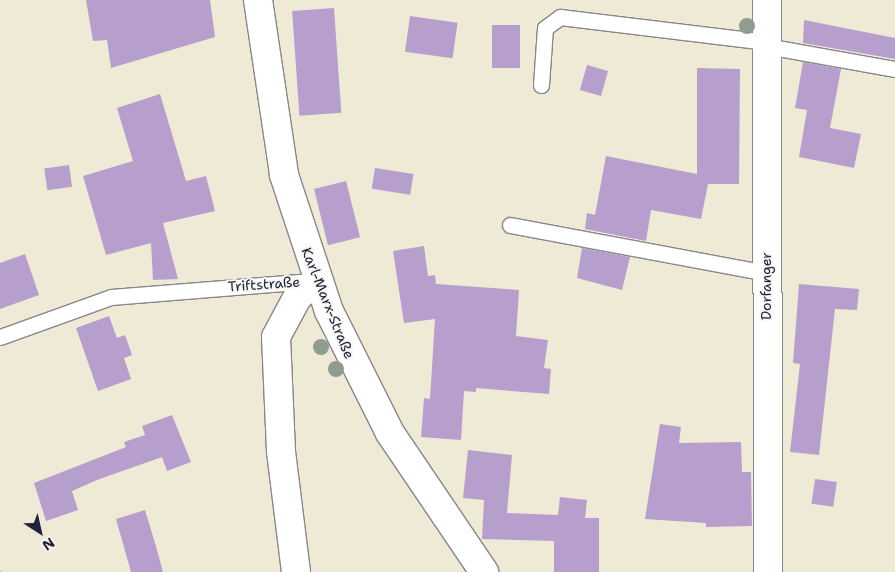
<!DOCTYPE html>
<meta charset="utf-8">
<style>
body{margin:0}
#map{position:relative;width:895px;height:572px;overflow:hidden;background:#efead5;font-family:"Shantell Sans",sans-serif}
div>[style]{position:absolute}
.building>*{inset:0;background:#b79fcd;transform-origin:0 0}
.path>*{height:3px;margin-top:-1.5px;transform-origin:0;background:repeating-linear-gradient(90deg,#888688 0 1px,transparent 0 5px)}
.roads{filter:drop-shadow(1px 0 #888688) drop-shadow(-1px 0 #888688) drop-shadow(0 1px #888688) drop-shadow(0 -1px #888688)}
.service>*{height:15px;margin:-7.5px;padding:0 7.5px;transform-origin:7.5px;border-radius:7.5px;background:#fff}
.minor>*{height:28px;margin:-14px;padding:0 14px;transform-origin:14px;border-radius:14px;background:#fff}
.tertiary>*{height:28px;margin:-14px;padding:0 14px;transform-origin:14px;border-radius:14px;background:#fff}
.trees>*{width:16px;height:16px;margin:-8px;border-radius:50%;background:#8f9d91}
span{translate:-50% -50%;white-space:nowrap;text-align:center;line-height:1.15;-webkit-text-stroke:4px #f6f6f2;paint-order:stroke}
.street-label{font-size:14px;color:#22223b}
.north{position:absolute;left:15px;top:507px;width:50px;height:50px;-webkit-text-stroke:4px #f6f6f2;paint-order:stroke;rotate:145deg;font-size:14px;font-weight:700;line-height:20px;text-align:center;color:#22223b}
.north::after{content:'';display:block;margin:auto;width:18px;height:22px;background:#22223b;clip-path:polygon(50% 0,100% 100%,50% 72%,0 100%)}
</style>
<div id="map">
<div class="building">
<i style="clip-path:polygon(86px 0,210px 0,215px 37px,111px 68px,107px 40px,93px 41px)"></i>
<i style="left:334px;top:8px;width:105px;height:42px;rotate:86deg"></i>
<i style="left:410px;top:16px;width:48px;height:36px;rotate:8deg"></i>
<i style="clip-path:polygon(804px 20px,895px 38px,895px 59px,803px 43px)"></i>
<i style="left:492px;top:25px;width:28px;height:43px"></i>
<i style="clip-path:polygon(803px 62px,841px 69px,830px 128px,861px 134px,854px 168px,799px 157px,807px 110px,795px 108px)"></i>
<i style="left:587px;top:65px;width:22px;height:26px;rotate:16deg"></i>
<i style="clip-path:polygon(697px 68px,740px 69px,739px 184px,708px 184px,701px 219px,651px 210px,646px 241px,585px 229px,587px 213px,595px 215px,606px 156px,697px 174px)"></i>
<i style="clip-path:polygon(160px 94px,186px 181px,206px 176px,215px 211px,163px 223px,178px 279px,153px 280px,151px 243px,106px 255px,83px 176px,133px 161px,117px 108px)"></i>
<i style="left:69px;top:165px;width:22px;height:25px;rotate:82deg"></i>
<i style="left:375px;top:168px;width:39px;height:21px;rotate:9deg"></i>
<i style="left:346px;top:181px;width:58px;height:33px;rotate:76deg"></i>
<i style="clip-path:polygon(424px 246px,428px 276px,435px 275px,436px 284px,519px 290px,516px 336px,548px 340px,544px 368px,551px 369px,549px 394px,476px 388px,476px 392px,464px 391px,461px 440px,421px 437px,424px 398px,430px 399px,435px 319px,404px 323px,393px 251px)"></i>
<i style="clip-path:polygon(582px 248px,630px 257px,622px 290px,577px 278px)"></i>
<i style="clip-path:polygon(25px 254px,39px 295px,0 309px,0 263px)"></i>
<i style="clip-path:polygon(799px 284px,859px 289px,857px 310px,835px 309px,819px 455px,790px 452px,800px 364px,793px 363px)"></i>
<i style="clip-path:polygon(109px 316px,117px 338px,125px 335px,132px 355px,124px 358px,131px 379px,98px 391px,76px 328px)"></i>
<i style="clip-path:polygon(172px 415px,191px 462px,167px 471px,162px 457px,97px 480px,72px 491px,78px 510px,46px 521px,34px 483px,126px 447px,124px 442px,145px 435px,142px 426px)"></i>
<i style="clip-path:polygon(660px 424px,681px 427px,679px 443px,741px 442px,742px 472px,751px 472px,752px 526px,706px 527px,706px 523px,645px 519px)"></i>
<i style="clip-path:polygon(468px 450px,512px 455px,507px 513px,558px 515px,560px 497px,587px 500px,585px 518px,599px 518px,599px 572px,554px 572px,554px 541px,482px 539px,484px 500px,463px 498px)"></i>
<i style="left:815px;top:479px;width:22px;height:25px;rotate:8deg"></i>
<i style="clip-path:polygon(145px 510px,155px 543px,163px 572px,131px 572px,116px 519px)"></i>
</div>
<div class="path">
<i style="left:0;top:571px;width:1px;rotate:90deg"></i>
</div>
<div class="roads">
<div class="service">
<i style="left:766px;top:46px;width:131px;rotate:10.1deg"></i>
<i style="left:541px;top:85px;width:57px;rotate:-86deg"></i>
<i style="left:545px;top:28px;width:19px;rotate:-36deg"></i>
<i style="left:560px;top:17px;width:208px;rotate:6.9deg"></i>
<i style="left:510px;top:225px;width:260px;rotate:10.6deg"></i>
<i style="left:0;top:337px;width:118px;rotate:-19.8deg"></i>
<i style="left:111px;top:297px;width:201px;rotate:-4.6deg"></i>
</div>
<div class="minor">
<i style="left:767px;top:0;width:572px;rotate:89.9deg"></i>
<i style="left:296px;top:572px;width:122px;rotate:-97.1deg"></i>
<i style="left:281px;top:451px;width:114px;rotate:-92.5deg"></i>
<i style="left:276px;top:337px;width:47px;rotate:-61.8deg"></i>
<i style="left:298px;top:296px;width:25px;rotate:-37deg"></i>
</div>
<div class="tertiary">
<i style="left:258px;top:0;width:177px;rotate:81.5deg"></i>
<i style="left:284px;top:175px;width:143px;rotate:71.7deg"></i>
<i style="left:329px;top:311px;width:136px;rotate:63.4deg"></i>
<i style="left:390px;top:433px;width:168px;rotate:55.9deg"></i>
</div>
</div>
<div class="trees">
<i style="left:747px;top:26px"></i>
<i style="left:321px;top:347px"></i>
<i style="left:336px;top:369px"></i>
</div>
<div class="street-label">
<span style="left:264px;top:284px;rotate:-4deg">Triftstraße</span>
<span style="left:766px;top:286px;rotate:-90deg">Dorfanger</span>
<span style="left:328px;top:303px;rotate:68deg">Karl-Marx-Straße</span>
</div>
<div class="north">N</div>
</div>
